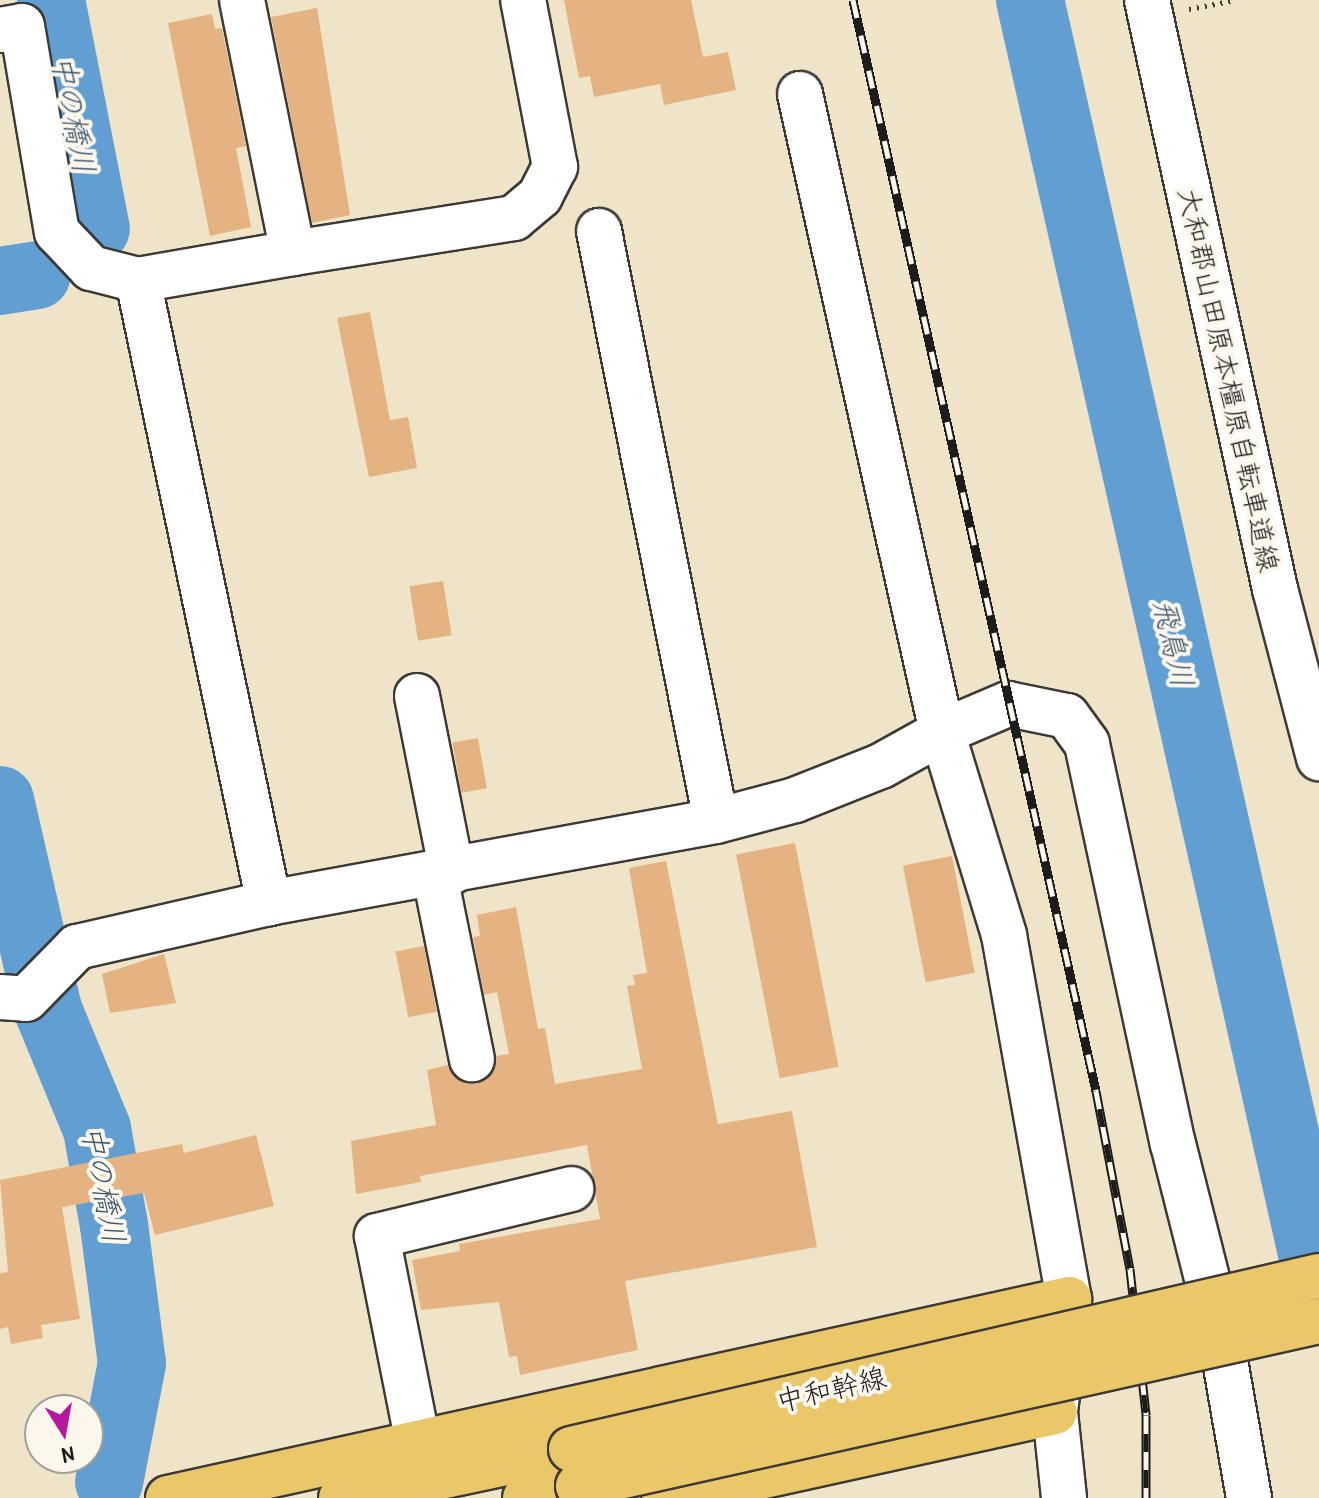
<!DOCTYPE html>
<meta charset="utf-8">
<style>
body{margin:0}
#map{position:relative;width:1319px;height:1498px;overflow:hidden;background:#efe4c7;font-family:"Patrick Hand","Klee One",sans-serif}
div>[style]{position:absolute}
.river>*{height:68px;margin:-34px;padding:0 34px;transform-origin:34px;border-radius:34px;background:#619ed2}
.building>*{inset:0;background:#e5b382;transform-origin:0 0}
.path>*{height:5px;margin-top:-2.5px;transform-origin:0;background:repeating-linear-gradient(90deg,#3c3a36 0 2px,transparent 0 8px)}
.roads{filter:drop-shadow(2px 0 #3c3a36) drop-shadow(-2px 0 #3c3a36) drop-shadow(0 2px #3c3a36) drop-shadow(0 -2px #3c3a36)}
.minor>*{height:44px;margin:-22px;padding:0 22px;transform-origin:22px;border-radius:22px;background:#fff}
.major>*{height:44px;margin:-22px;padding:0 22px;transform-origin:22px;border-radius:22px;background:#eac769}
.rail>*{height:9px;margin-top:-4.5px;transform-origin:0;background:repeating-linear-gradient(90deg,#fbf7ec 0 18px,#1c1c1c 0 36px);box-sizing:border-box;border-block:2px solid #1c1c1c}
.bridges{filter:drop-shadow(2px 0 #3c3a36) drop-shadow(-2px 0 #3c3a36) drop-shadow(0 2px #3c3a36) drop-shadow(0 -2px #3c3a36)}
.major-bridge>*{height:44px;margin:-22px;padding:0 22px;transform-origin:22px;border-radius:22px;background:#eac769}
span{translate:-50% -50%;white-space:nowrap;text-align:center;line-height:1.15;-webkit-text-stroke:8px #fbf7ec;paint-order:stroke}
.street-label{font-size:28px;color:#1c1c1c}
.water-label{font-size:30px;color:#3b566e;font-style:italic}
.north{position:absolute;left:24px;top:1394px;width:80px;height:80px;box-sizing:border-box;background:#fbf7ec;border:2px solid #a29f99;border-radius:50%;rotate:169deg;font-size:22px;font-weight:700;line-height:32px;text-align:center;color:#1c1c1c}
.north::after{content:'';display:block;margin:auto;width:28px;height:36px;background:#b5179e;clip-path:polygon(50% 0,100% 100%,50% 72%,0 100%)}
</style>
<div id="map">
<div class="river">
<i style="left:51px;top:0;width:233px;rotate:78.9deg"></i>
<i style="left:1030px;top:0;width:1317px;rotate:77.32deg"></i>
<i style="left:0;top:281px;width:37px;rotate:-9deg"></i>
<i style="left:0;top:800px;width:215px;rotate:77.1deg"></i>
<i style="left:48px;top:1010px;width:129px;rotate:67.6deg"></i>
<i style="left:97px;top:1129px;width:97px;rotate:80deg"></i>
<i style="left:114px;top:1225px;width:139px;rotate:82.6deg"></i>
<i style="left:132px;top:1363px;width:121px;rotate:100.9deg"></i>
</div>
<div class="building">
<i style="clip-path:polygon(564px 0,691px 0,703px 57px,728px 52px,736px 90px,664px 105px,660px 84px,594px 97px,590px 76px,579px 78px)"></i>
<i style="clip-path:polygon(317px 8px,350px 215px,312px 223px,271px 17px)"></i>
<i style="clip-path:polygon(212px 14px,215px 29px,222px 28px,246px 146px,236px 148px,251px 227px,210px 236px,168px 23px)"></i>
<i style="clip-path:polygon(370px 312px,390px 420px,408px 417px,417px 468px,369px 477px,337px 318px)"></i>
<i style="left:443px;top:581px;width:55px;height:34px;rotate:81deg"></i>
<i style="left:478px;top:738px;width:51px;height:26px;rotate:80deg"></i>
<i style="left:795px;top:843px;width:228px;height:60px;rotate:79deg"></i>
<i style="left:952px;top:856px;width:119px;height:50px;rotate:79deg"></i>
<i style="clip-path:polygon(666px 861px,718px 1124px,792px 1111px,817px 1247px,625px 1281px,638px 1350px,520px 1375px,517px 1356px,509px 1357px,499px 1302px,421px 1310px,412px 1260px,460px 1251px,459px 1244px,600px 1219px,587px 1145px,420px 1176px,421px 1182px,356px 1194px,351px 1141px,436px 1125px,427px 1070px,448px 1065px,463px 1082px,476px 1084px,489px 1077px,496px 1056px,509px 1054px,497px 992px,484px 995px,473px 937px,480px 936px,477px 915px,516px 907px,538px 1029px,545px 1028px,555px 1084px,642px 1069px,627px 986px,635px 985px,633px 975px,647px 973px,629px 868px)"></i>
<i style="left:424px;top:946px;width:67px;height:29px;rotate:79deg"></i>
<i style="clip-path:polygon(164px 954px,176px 1003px,110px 1013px,102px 974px)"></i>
<i style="clip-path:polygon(256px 1135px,274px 1206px,155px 1235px,144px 1193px,62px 1207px,80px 1319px,41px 1325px,43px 1338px,11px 1344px,8px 1327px,0 1329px,0 1273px,8px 1272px,0 1180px,182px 1144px,184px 1153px)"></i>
</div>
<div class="path">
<i style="left:1189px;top:9px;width:47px;rotate:-11.1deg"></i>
</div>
<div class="roads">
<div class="minor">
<i style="left:1147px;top:0;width:603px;rotate:77.74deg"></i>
<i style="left:1275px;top:589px;width:175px;rotate:75.4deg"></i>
<i style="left:0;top:30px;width:22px;rotate:-10deg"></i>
<i style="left:22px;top:26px;width:209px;rotate:80.4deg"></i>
<i style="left:57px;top:232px;width:50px;rotate:46.6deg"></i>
<i style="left:91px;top:268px;width:49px;rotate:14.3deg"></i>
<i style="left:138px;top:280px;width:157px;rotate:-9.9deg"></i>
<i style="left:293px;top:253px;width:258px;rotate:-101.4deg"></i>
<i style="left:800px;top:94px;width:654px;rotate:77.45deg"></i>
<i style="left:942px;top:732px;width:72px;rotate:-23deg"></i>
<i style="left:1008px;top:704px;width:60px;rotate:11.5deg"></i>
<i style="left:1067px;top:716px;width:34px;rotate:54deg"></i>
<i style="left:1087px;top:744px;width:409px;rotate:77.9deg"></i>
<i style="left:1173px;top:1144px;width:188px;rotate:75.8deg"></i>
<i style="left:1219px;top:1326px;width:175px;rotate:80.1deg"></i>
<i style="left:599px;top:231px;width:601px;rotate:78.78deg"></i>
<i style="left:293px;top:253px;width:224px;rotate:-9deg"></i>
<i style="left:514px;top:218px;width:34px;rotate:-40deg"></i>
<i style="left:540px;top:196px;width:33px;rotate:-63deg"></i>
<i style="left:555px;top:167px;width:170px;rotate:-100.8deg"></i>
<i style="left:138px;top:280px;width:637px;rotate:78.13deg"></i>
<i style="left:417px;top:696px;width:179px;rotate:78.8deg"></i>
<i style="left:435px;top:876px;width:187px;rotate:78.6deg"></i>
<i style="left:0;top:997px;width:26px;rotate:4deg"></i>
<i style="left:26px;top:999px;width:73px;rotate:-45.6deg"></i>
<i style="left:77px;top:947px;width:197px;rotate:-12.9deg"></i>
<i style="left:269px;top:903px;width:454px;rotate:-10.4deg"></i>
<i style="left:716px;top:821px;width:82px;rotate:-14.9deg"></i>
<i style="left:795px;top:800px;width:92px;rotate:-21.6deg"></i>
<i style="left:881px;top:766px;width:70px;rotate:-29.1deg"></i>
<i style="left:942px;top:732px;width:212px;rotate:73deg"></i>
<i style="left:1004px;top:935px;width:370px;rotate:79.9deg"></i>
<i style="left:1069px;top:1299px;width:114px;rotate:97.1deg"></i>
<i style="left:1055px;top:1412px;width:86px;rotate:84deg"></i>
<i style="left:418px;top:1443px;width:211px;rotate:-101.2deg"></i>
<i style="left:377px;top:1236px;width:200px;rotate:-13.6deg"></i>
</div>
<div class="major">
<i style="left:168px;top:1498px;width:923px;rotate:-12.45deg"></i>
<i style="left:341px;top:1498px;width:235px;rotate:-12deg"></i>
<i style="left:525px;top:1498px;width:54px;rotate:-12.8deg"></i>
<i style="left:664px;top:1498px;width:400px;rotate:-12.4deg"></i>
</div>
</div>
<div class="rail">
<i style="left:853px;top:0;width:1118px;rotate:77.44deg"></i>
<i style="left:1096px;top:1091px;width:181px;rotate:79.2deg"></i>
<i style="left:1130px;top:1269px;width:147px;rotate:83.7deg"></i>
<i style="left:1146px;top:1415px;width:83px;rotate:90deg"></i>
</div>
<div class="bridges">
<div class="major-bridge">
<i style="left:571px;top:1449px;width:768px;rotate:-13.02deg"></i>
<i style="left:578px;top:1486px;width:759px;rotate:-12.55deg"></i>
</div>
</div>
<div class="street-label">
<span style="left:1229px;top:380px;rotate:78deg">大和郡山田原本橿原自転車道線</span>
<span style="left:831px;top:1389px;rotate:-13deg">中和幹線</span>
</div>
<div class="water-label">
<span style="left:74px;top:114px;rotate:79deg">中の橋川</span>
<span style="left:1174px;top:643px;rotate:77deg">飛鳥川</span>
<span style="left:104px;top:1184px;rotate:79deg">中の橋川</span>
</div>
<div class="north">N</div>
</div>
